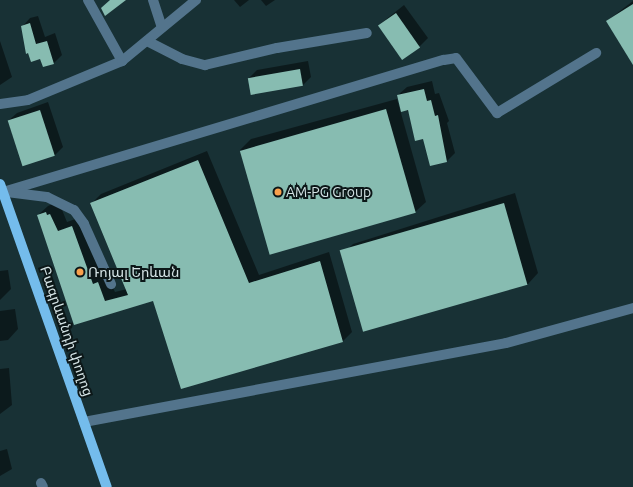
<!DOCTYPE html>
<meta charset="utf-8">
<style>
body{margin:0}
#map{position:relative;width:633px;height:487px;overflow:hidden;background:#183135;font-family:Ubuntu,"Noto Sans Armenian",sans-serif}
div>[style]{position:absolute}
.shadow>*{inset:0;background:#0007}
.building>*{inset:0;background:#87bcb1;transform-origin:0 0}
.minor>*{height:10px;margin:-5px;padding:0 5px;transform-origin:5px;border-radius:5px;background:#53748c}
.major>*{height:10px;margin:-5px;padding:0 5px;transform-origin:5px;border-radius:5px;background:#74bcec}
.dots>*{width:11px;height:11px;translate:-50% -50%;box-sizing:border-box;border:2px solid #0c1718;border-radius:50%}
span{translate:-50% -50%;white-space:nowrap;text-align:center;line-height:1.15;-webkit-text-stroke:4px #0c1718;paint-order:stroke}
.poi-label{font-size:14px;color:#d4e3e5}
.left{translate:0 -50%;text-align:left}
.street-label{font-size:14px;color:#d4e3e5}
</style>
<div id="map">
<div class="shadow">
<i style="clip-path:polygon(234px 0,249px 0,240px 7px)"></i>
<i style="clip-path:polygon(261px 0,275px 0,266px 6px)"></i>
<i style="clip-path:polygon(633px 1px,633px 58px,607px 21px)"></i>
<i style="clip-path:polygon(404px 5px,428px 38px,420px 46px,379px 25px)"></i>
<i style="clip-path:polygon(38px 16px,45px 37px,55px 33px,62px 55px,54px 63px,44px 66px,22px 27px,30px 18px)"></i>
<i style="clip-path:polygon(0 41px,12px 77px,0 85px)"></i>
<i style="clip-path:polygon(308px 61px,311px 77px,303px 85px,249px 78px,257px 70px)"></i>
<i style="clip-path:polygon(432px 81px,435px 94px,439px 93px,449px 121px,447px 123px,455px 153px,447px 161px,424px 138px,398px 95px,407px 87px)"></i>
<i style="clip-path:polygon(397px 99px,426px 202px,415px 212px,240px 150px,251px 139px)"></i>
<i style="clip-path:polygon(48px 102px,63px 147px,55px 155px,23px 165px,8px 121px,17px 113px)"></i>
<i style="clip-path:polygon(207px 151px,259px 275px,329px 252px,352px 332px,343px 341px,182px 388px,153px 300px,75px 324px,38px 215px,48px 206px,55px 203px,60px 205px,67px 222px,81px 217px,115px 292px,127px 289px,92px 203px,101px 194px)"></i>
<i style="clip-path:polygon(515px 193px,538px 273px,528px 284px,342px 255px,353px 244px)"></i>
<i style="clip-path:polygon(8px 270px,11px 289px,0 300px,0 271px)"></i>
<i style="clip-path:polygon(15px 309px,18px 329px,8px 340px,0 341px,0 311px)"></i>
<i style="clip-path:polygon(9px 368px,12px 405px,0 414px,0 369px)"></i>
<i style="clip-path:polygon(7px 449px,12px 469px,0 476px,0 451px)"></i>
</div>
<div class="building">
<i style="clip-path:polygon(110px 0,126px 0,105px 16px,101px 8px)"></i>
<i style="clip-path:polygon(633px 4px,633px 65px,606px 21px)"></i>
<i style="left:396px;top:13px;width:42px;height:22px;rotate:55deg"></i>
<i style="clip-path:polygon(30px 23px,36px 44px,47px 41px,54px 64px,43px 67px,40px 59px,31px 62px,28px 53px,26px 54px,21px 26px)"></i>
<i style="left:300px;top:69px;width:17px;height:53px;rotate:80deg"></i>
<i style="clip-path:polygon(424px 89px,427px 101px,431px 100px,435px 116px,438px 115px,447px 162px,430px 166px,423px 139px,415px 141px,408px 110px,401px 112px,397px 95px)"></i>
<i style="left:386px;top:109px;width:108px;height:152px;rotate:74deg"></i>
<i style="left:40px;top:110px;width:48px;height:34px;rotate:72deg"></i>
<i style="clip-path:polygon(198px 160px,249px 283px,320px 261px,343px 342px,181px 389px,153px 301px,74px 325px,37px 215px,46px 212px,47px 215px,50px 214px,58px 231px,72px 226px,93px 284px,98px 282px,105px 301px,128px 295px,90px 203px)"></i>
<i style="left:504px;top:203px;width:85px;height:171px;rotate:74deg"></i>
</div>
<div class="minor">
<i style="left:88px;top:0;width:70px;rotate:60.9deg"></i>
<i style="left:153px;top:0;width:29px;rotate:72deg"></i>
<i style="left:147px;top:41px;width:39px;rotate:27deg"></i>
<i style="left:182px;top:59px;width:24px;rotate:15deg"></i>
<i style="left:205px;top:65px;width:74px;rotate:-13.3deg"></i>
<i style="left:277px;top:48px;width:91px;rotate:-9.5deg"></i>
<i style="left:0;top:104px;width:28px;rotate:-8deg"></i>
<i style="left:28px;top:100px;width:102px;rotate:-22.5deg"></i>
<i style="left:122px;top:61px;width:96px;rotate:-39.5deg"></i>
<i style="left:3px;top:192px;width:460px;rotate:-16.7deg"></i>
<i style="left:444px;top:60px;width:12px;rotate:-9deg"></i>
<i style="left:456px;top:58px;width:69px;rotate:53.3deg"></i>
<i style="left:497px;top:113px;width:116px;rotate:-31.2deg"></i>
<i style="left:7px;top:192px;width:40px;rotate:7.1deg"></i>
<i style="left:47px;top:197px;width:30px;rotate:26deg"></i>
<i style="left:74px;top:210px;width:17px;rotate:54deg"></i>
<i style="left:84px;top:224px;width:66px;rotate:65.8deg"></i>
<i style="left:84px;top:422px;width:429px;rotate:-10.6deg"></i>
<i style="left:506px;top:343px;width:132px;rotate:-15.4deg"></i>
<i style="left:41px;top:483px;width:4px;rotate:63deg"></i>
</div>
<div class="major">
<i style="left:0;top:184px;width:321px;rotate:70.6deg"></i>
</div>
<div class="dots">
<i style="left:278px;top:192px;background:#f9a04c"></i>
<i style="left:80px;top:272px;background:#f9a04c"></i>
</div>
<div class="poi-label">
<span class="left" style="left:286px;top:192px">AM-PG Group</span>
<span class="left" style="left:88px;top:272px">Ռոյալ Երևան</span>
</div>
<div class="street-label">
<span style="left:67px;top:331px;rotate:71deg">Բագրևանդի փողոց</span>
</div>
</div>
